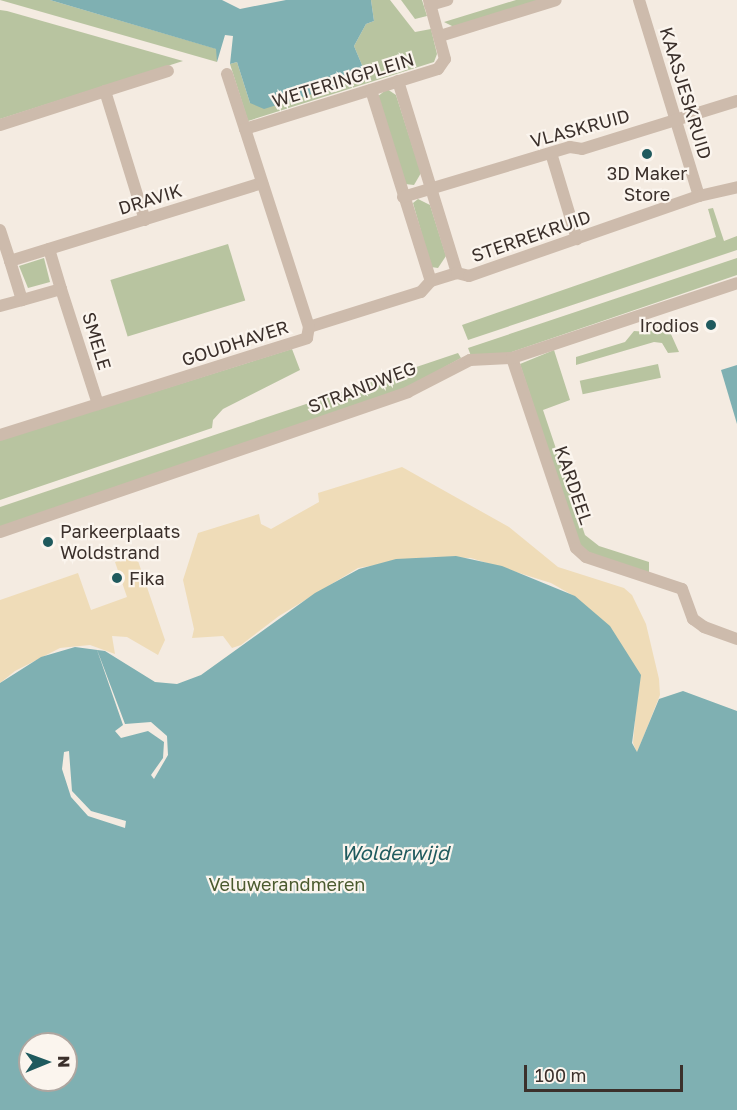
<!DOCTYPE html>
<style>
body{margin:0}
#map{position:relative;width:737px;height:1110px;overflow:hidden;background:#f4ebe1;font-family:"Golos Text",sans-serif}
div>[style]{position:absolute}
.green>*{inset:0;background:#b8c4a0;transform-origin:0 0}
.sand>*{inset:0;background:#efdcb8}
.water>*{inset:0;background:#7fb0b2}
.pier>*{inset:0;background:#f4ebe1}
.street>*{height:12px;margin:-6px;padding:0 6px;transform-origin:6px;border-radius:6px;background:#cdbbac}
.dots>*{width:16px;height:16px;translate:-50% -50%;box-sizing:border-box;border:3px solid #fbf5ee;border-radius:50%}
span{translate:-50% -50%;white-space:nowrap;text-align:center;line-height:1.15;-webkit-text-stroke:4.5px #fbf5ee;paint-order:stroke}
.street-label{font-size:18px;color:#3b302b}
.poi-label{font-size:18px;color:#3b302b}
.right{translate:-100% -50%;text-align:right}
.left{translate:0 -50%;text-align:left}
.park-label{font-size:18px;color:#4a5a2e}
.water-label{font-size:20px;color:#1f5a5e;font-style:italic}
.north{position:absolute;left:18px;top:1032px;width:60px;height:60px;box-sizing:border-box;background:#fbf5ee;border:2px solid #aea6a0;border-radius:50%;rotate:89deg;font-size:16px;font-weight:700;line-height:24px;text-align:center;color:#3b302b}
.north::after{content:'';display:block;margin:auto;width:21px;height:27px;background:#1f5a5e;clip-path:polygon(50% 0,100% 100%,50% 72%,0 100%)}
.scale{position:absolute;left:524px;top:1065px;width:159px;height:27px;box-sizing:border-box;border:3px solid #3b302b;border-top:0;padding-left:8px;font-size:18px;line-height:21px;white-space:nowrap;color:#3b302b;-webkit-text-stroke:4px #fbf5ee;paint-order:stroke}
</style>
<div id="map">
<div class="green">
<i style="clip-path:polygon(0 0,50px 0,217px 49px,217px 62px)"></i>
<i style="clip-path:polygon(371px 0,390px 0,415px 32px,431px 29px,437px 54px,434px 62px,248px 121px,230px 64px,237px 62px,250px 103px,367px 77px,354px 46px,366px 24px,374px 21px)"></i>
<i style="clip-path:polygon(401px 0,422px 0,427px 16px,415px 19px)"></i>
<i style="clip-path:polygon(516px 0,546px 0,456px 28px,444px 22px)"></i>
<i style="clip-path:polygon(0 10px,7px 11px,183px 61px,0 119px)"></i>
<i style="clip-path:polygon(387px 89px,396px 95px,421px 173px,414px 185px,405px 184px,377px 97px)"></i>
<i style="clip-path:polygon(418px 199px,430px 205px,446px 256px,438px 268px,431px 267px,413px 203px)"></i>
<i style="clip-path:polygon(713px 208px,724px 241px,737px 236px,737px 250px,468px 340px,462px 325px,716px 237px,708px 209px)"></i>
<i style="left:228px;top:244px;width:59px;height:123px;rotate:73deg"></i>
<i style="clip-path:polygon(44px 258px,50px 282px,28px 288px,19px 266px)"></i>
<i style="clip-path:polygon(737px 258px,737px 275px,503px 355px,471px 356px,468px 348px)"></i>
<i style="clip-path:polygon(666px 323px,679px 352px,668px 353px,662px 343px,654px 342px,576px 365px,576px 357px,625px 342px,634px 331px,648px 332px)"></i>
<i style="clip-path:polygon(292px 349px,300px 370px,223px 409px,213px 420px,212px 428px,0 500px,0 440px)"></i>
<i style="clip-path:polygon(554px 350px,570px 400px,543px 410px,585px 535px,599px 546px,649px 562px,649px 574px,598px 561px,579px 544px,520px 364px)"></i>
<i style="clip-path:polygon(458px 353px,461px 358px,401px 391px,0 527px,0 507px)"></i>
<i style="left:658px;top:364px;width:14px;height:80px;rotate:78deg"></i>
</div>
<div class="sand">
<i style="clip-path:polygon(402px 467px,509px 527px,558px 567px,624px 588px,632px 595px,646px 624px,659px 679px,660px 695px,637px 753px,633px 743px,639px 674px,609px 626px,574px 596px,551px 583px,471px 558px,428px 557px,358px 568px,279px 616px,241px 645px,232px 648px,223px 636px,192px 638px,194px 629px,183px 580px,198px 533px,259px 514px,261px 524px,271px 529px,319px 502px,318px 493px)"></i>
<i style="clip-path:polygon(136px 555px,165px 640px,158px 655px,127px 637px,112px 636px,115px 654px,90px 645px,60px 648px,15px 671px,0 683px,0 600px,78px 573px,91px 610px,127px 597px,115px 562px)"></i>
</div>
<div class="water">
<i style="clip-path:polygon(50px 0,222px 0,240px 9px,286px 0,371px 0,374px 21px,366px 24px,354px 46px,367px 77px,264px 109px,250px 103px,237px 62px,230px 64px,233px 36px,225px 35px,217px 62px,216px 49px)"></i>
<i style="clip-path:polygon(737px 365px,737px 424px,721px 370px)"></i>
<i style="clip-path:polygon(evenodd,456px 556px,502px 566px,575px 596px,610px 626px,641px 675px,632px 743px,637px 752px,659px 699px,683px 691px,737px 711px,737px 1110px,0 1110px,0 683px,41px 657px,75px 647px,105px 651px,155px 682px,177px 684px,201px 675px,315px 593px,359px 569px,396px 559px,456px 556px,30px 1044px,66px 1044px,66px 1080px,30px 1080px,30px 1044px)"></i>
</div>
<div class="pier">
<i style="clip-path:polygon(96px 647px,125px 724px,151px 722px,167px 736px,168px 755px,154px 779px,151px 775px,163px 758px,164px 742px,148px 731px,121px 738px,115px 731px,123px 725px)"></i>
<i style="clip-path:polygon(69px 751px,72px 791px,91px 811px,126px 821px,125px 828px,88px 816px,71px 797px,62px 769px,64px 752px)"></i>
</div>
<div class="street">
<i style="left:639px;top:0;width:205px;rotate:73deg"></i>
<i style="left:430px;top:5px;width:18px;rotate:-16deg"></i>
<i style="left:440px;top:36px;width:121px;rotate:-17.2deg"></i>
<i style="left:227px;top:74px;width:58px;rotate:71.9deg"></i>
<i style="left:245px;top:129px;width:202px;rotate:-17.3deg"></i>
<i style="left:438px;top:69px;width:12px;rotate:-55deg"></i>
<i style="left:445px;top:59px;width:61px;rotate:-105.2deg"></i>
<i style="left:398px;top:81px;width:201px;rotate:72.9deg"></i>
<i style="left:371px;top:90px;width:200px;rotate:72.6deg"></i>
<i style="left:105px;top:91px;width:66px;rotate:-17.6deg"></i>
<i style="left:0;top:125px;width:110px;rotate:-17.9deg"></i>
<i style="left:105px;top:91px;width:135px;rotate:72.8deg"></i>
<i style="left:551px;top:153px;width:90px;rotate:73.2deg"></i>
<i style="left:403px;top:197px;width:174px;rotate:-16.7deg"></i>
<i style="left:570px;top:147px;width:12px;rotate:9deg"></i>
<i style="left:582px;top:149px;width:162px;rotate:-17.2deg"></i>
<i style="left:0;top:230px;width:33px;rotate:72deg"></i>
<i style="left:49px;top:249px;width:42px;rotate:73.3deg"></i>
<i style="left:61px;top:289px;width:41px;rotate:164.2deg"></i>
<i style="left:22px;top:300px;width:41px;rotate:-107.1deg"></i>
<i style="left:10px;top:261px;width:264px;rotate:-17.2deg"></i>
<i style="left:61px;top:289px;width:121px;rotate:72.2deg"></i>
<i style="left:0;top:306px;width:23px;rotate:-15deg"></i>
<i style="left:309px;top:327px;width:117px;rotate:-17.4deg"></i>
<i style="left:421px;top:292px;width:15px;rotate:-48deg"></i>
<i style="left:431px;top:281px;width:27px;rotate:-17deg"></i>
<i style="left:457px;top:273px;width:12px;rotate:14deg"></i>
<i style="left:469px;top:276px;width:244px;rotate:-19.2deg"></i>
<i style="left:699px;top:196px;width:39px;rotate:-13deg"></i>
<i style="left:512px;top:358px;width:200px;rotate:71.4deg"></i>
<i style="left:576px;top:548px;width:13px;rotate:42deg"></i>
<i style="left:586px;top:557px;width:101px;rotate:18.4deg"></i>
<i style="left:682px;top:589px;width:32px;rotate:70deg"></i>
<i style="left:693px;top:619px;width:14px;rotate:36deg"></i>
<i style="left:704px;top:627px;width:35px;rotate:20deg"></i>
<i style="left:0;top:435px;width:322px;rotate:-17.5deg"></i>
<i style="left:307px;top:338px;width:11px;rotate:-80deg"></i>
<i style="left:309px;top:327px;width:208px;rotate:-107.9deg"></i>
<i style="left:0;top:532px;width:431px;rotate:-18.9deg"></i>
<i style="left:408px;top:392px;width:70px;rotate:-27.3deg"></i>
<i style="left:470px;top:360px;width:42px;rotate:-2.7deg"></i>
<i style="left:512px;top:358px;width:237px;rotate:-18.4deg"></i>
</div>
<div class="dots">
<i style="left:647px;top:154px;background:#1f5a5e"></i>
<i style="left:711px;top:325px;background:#1f5a5e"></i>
<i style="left:48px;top:542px;background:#1f5a5e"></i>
<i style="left:117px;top:578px;background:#1f5a5e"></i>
</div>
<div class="street-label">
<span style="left:343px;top:80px;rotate:-17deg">WETERINGPLEIN</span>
<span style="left:686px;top:93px;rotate:73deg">KAASJESKRUID</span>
<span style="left:580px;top:128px;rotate:-15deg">VLASKRUID</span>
<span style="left:150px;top:199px;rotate:-17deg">DRAVIK</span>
<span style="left:531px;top:236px;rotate:-19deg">STERREKRUID</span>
<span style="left:97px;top:341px;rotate:73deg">SMELE</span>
<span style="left:235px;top:343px;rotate:-18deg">GOUDHAVER</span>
<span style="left:362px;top:387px;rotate:-21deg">STRANDWEG</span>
<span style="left:574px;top:485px;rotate:71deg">KARDEEL</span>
</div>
<div class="poi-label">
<span style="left:647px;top:184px">3D Maker<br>Store</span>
<span class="right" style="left:699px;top:325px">Irodios</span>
<span class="left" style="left:60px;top:542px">Parkeerplaats<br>Woldstrand</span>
<span class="left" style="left:129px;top:578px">Fika</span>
</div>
<div class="park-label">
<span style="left:287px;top:884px">Veluwerandmeren</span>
</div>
<div class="water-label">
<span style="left:395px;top:852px">Wolderwijd</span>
</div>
<div class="north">N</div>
<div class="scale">100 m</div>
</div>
